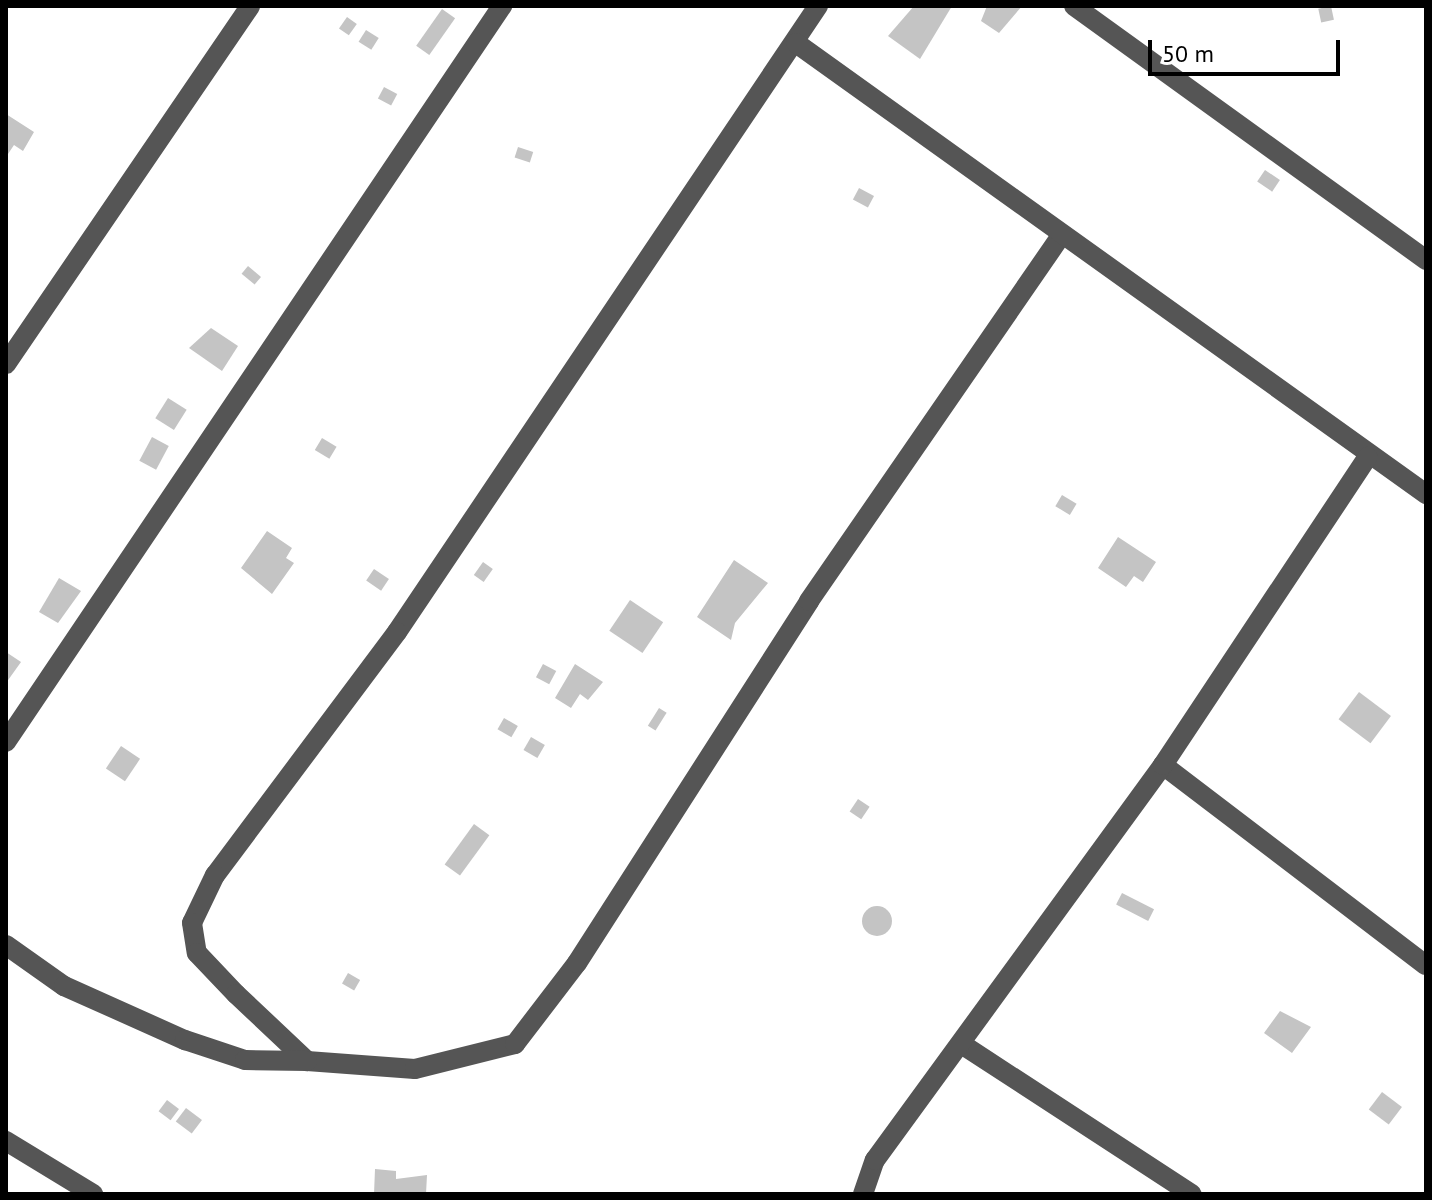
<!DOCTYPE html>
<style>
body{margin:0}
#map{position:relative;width:1432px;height:1200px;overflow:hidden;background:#fff;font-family:"PT Sans",sans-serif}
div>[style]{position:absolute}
.building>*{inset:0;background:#c4c4c4;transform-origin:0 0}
.round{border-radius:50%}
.minor>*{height:20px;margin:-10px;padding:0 10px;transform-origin:10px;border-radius:10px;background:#555}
span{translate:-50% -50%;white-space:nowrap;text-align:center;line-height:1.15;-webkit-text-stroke:8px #fff;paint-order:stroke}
.frame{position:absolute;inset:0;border:8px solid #000;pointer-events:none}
.scale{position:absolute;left:1148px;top:40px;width:192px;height:36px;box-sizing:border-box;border:4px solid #000;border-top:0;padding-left:10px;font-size:24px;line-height:28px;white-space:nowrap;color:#000;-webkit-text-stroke:6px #fff;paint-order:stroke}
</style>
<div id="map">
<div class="building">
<i style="clip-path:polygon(914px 6px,952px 6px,920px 59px,888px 36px)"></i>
<i style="clip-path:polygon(987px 6px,1022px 6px,999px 33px,981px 21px)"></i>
<i style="left:1331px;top:6px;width:14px;height:13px;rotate:78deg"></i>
<i style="left:442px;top:9px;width:16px;height:45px;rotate:35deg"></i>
<i style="left:347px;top:17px;width:12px;height:14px;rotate:35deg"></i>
<i style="left:366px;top:30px;width:15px;height:14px;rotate:32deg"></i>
<i style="left:384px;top:87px;width:15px;height:13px;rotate:28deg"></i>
<i style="clip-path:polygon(6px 114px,34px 132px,23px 151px,14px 145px,6px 157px)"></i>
<i style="left:518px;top:147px;width:16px;height:11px;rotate:18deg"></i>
<i style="left:1265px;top:170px;width:18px;height:14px;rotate:34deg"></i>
<i style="left:859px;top:188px;width:17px;height:13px;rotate:28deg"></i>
<i style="left:248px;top:266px;width:17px;height:10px;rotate:40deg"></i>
<i style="clip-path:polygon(211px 328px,238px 346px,222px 371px,189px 348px)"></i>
<i style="left:168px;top:398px;width:22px;height:24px;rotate:32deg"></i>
<i style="left:152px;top:437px;width:19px;height:27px;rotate:28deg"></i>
<i style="left:322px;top:438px;width:17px;height:14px;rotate:31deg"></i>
<i style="left:1062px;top:495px;width:17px;height:13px;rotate:31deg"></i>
<i style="clip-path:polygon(267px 531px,292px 548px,286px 558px,294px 563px,272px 594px,241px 568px)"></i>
<i style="clip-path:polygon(1118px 537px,1156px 562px,1143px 582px,1134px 576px,1126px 587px,1098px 568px)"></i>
<i style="clip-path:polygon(734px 560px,768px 583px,735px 623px,731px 640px,697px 617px)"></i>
<i style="left:483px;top:562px;width:12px;height:16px;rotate:35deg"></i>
<i style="left:374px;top:569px;width:18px;height:14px;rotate:34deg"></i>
<i style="clip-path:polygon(59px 578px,81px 591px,58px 623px,39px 612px)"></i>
<i style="left:630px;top:600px;width:40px;height:37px;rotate:34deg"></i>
<i style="clip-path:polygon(6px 652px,21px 662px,6px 683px)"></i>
<i style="left:543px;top:664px;width:15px;height:15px;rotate:28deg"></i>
<i style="clip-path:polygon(575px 664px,603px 682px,588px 700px,580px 694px,571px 708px,555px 698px)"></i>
<i style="left:1359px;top:692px;width:40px;height:34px;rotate:37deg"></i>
<i style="left:659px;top:708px;width:9px;height:21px;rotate:32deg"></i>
<i style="left:504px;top:718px;width:16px;height:13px;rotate:30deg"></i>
<i style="left:531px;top:737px;width:16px;height:15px;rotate:30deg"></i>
<i style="left:121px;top:746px;width:23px;height:27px;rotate:34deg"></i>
<i style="left:858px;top:799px;width:14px;height:15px;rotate:34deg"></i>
<i style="left:474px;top:824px;width:19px;height:50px;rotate:36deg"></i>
<i style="left:1122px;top:893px;width:36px;height:13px;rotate:27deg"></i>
<i class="round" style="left:862px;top:906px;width:30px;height:30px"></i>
<i style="left:348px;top:973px;width:14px;height:12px;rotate:30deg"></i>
<i style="clip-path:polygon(1280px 1011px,1311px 1027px,1292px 1053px,1264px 1033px)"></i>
<i style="left:1382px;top:1092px;width:25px;height:22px;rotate:37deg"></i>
<i style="left:167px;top:1100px;width:15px;height:14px;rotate:37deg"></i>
<i style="left:186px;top:1108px;width:20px;height:17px;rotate:37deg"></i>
<i style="clip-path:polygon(375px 1169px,396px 1171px,396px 1179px,427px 1175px,426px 1194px,374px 1194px)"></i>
</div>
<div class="minor">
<i style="left:818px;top:6px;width:754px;rotate:123.92deg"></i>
<i style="left:397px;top:632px;width:304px;rotate:126.8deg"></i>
<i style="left:215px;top:875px;width:53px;rotate:115.6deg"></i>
<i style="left:192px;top:923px;width:30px;rotate:81deg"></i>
<i style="left:197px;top:953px;width:57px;rotate:46.4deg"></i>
<i style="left:236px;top:994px;width:98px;rotate:43.3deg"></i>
<i style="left:307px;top:1061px;width:108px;rotate:4.2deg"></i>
<i style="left:415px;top:1069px;width:103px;rotate:-14deg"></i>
<i style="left:515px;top:1044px;width:102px;rotate:-52.6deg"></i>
<i style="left:577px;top:963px;width:430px;rotate:-57.3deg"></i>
<i style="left:809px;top:601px;width:442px;rotate:-55.4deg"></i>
<i style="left:1074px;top:6px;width:434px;rotate:35.8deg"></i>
<i style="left:796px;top:43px;width:775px;rotate:35.6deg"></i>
<i style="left:6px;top:364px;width:433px;rotate:-55.7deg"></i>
<i style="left:6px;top:742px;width:888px;rotate:-56.02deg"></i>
<i style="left:1163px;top:765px;width:330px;rotate:37.3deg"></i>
<i style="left:6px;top:945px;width:71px;rotate:35.3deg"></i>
<i style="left:64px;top:986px;width:133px;rotate:24.1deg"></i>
<i style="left:185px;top:1040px;width:63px;rotate:18.4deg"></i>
<i style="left:245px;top:1060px;width:62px;rotate:0.9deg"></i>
<i style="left:963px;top:1045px;width:273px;rotate:33.1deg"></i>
<i style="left:6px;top:1141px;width:102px;rotate:31.3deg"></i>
<i style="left:863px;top:1194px;width:36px;rotate:-71deg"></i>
<i style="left:875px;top:1160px;width:489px;rotate:-53.9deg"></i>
<i style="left:1163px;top:765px;width:370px;rotate:-56.4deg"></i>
</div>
<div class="frame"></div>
<div class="scale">50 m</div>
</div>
